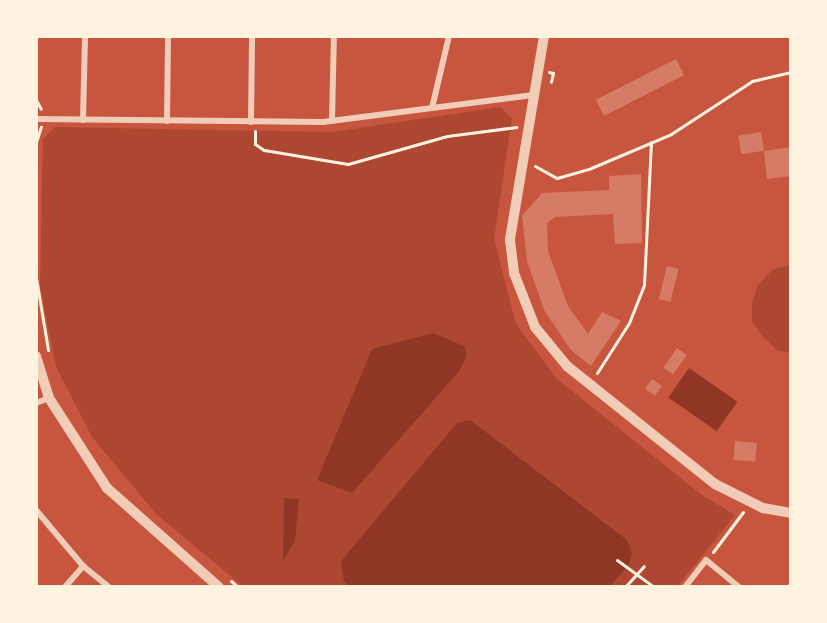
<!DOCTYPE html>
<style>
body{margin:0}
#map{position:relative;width:827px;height:623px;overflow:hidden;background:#c8553d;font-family:"Noto Sans",sans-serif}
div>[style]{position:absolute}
.green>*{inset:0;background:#ae4732}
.water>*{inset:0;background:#8f3625;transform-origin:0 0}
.building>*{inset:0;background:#d67c66;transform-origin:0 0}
.path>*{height:3px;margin:-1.5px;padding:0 1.5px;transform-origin:1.5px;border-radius:1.5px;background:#fff3e0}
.minor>*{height:6px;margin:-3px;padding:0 3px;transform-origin:3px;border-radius:3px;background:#f1ccb7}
.tertiary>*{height:10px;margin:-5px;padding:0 5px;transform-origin:5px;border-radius:5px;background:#f1ccb7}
span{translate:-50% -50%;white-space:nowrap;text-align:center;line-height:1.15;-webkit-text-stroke:5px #fff3e0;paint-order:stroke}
.frame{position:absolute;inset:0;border:38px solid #fff3e0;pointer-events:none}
</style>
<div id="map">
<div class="green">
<i style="clip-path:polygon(500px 107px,512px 118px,494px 239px,516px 324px,556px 378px,702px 495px,735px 515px,677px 587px,244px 587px,157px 515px,92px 437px,56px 367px,40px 287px,43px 139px,55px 127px,332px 132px)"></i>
<i style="clip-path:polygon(791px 264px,791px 352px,778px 351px,762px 336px,752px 321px,752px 304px,757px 286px,772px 270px)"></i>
</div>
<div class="water">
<i style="clip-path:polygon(433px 333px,464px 346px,467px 354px,460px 370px,352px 493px,317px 480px,372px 349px)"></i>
<i style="left:689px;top:368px;width:59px;height:36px;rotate:35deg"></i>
<i style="clip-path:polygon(470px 420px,627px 540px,632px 553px,629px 564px,609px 587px,351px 587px,344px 581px,341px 561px,457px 423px)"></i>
<i style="clip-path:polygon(284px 498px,299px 499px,295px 540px,283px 561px)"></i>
</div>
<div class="building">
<i style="left:676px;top:59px;width:18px;height:90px;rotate:63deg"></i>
<i style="left:761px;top:132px;width:19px;height:23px;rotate:81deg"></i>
<i style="clip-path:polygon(791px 147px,791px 176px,767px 179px,764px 151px)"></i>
<i style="clip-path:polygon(641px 174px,642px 243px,615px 244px,613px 214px,555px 217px,547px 223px,548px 251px,568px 306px,588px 334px,602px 312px,621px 321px,591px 366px,571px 350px,544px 310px,527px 261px,522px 216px,542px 193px,609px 190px,609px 176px)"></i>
<i style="left:667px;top:266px;width:12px;height:34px;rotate:14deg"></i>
<i style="left:677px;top:348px;width:12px;height:24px;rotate:35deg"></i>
<i style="left:652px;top:379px;width:12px;height:12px;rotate:35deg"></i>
<i style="left:735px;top:441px;width:22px;height:19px;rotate:5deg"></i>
</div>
<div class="path">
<i style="left:549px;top:72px;width:4px;rotate:14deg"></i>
<i style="left:553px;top:73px;width:9px;rotate:103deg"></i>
<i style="left:36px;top:100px;width:10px;rotate:61deg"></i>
<i style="left:255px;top:131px;width:13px;rotate:90deg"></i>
<i style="left:255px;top:144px;width:11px;rotate:34deg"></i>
<i style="left:264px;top:150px;width:85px;rotate:9.5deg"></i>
<i style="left:348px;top:164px;width:103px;rotate:-15.8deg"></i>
<i style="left:447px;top:136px;width:70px;rotate:-7.4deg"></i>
<i style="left:36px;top:142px;width:16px;rotate:-72deg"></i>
<i style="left:535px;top:166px;width:25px;rotate:29deg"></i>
<i style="left:557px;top:178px;width:35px;rotate:-16deg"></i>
<i style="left:591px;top:168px;width:87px;rotate:-23deg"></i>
<i style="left:671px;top:134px;width:97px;rotate:-33.2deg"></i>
<i style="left:752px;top:81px;width:40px;rotate:-13deg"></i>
<i style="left:36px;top:278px;width:73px;rotate:80.5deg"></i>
<i style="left:597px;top:373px;width:59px;rotate:-57.4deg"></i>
<i style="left:629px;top:323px;width:41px;rotate:-68.5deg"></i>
<i style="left:644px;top:285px;width:143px;rotate:-87.2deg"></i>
<i style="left:713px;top:552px;width:50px;rotate:-53.1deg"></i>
<i style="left:617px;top:560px;width:46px;rotate:36.1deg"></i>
<i style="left:231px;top:581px;width:9px;rotate:41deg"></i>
<i style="left:625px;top:587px;width:28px;rotate:-48deg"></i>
<i style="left:788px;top:587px;width:6px;rotate:-59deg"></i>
</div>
<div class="minor">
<i style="left:432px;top:108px;width:74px;rotate:-76.7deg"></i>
<i style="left:36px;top:119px;width:287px;rotate:0.6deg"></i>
<i style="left:323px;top:122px;width:214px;rotate:-7.3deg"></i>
<i style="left:83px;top:120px;width:84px;rotate:-88.6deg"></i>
<i style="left:167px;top:121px;width:85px;rotate:-89.3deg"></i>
<i style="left:332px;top:121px;width:85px;rotate:-88.7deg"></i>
<i style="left:251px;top:122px;width:86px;rotate:-89.3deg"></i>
<i style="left:36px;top:403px;width:14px;rotate:-21deg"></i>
<i style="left:36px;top:510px;width:73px;rotate:50deg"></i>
<i style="left:83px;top:566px;width:33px;rotate:39deg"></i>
<i style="left:65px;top:587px;width:28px;rotate:-49deg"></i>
<i style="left:685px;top:587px;width:34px;rotate:-52deg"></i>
<i style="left:706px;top:560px;width:43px;rotate:39.3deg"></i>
</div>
<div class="tertiary">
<i style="left:544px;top:36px;width:207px;rotate:99.5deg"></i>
<i style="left:510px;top:240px;width:33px;rotate:83deg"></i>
<i style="left:514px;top:273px;width:58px;rotate:68.7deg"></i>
<i style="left:535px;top:327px;width:50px;rotate:50.6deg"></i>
<i style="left:567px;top:366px;width:189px;rotate:38.6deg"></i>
<i style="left:715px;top:484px;width:54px;rotate:26.6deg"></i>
<i style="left:763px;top:508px;width:28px;rotate:10deg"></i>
<i style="left:36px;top:356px;width:44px;rotate:72.8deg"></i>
<i style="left:49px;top:398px;width:107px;rotate:57.2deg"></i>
<i style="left:107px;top:488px;width:149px;rotate:41.5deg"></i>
</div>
<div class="frame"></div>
</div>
